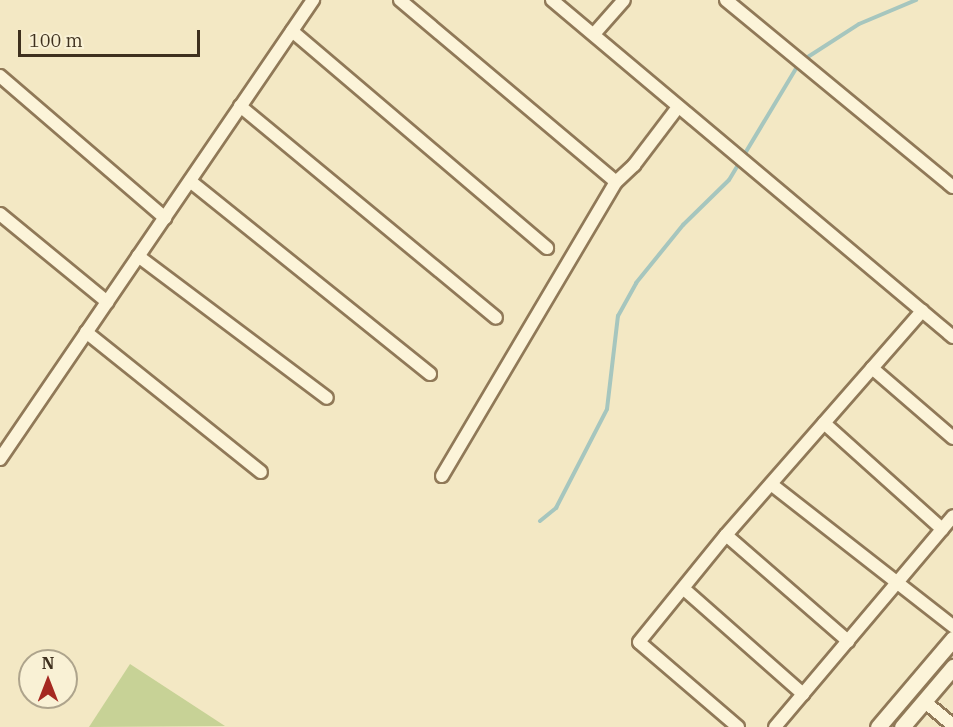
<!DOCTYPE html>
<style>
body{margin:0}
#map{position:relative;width:953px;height:727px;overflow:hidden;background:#f3e8c4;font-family:"IBM Plex Serif",serif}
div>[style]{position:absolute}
.green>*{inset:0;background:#c7d296}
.stream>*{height:4px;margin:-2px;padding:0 2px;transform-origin:2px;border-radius:2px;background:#a6c6be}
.roads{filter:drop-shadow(2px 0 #907958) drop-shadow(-2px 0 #907958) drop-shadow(0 2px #907958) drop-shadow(0 -2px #907958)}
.minor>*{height:12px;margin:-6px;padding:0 6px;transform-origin:6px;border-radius:6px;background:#fcf4d9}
.tertiary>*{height:15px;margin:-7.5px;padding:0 7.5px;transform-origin:7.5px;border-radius:7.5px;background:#fcf4d9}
span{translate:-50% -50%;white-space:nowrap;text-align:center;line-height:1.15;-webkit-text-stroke:5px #f9f1d5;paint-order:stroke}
.north{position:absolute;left:18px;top:649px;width:60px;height:60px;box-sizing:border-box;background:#f9f1d5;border:2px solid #aea48c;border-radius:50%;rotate:0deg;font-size:16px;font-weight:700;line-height:24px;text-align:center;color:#3e301e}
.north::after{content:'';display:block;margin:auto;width:21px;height:27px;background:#a52921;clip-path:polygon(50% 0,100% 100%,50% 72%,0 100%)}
.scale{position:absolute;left:18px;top:30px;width:182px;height:27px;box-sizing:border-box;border:3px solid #3e301e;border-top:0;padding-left:8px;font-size:18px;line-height:21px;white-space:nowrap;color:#3e301e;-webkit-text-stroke:4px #f9f1d5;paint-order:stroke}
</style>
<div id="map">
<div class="green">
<i style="clip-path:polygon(130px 664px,225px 726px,89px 727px)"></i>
</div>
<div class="stream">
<i style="left:540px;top:521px;width:21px;rotate:-39deg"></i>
<i style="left:556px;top:508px;width:111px;rotate:-62.7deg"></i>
<i style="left:607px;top:409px;width:94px;rotate:-83.3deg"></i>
<i style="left:618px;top:316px;width:38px;rotate:-61deg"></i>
<i style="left:636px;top:283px;width:75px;rotate:-51deg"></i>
<i style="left:683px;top:225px;width:64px;rotate:-44.4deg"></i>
<i style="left:729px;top:180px;width:138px;rotate:-59deg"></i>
<i style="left:800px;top:62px;width:70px;rotate:-32.8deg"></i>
<i style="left:859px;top:24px;width:62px;rotate:-22.8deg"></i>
</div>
<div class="roads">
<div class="minor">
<i style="left:400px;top:0;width:282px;rotate:40.1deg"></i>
<i style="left:552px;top:0;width:524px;rotate:40.04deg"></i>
<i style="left:726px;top:0;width:294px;rotate:39.5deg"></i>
<i style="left:292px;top:31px;width:335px;rotate:40.4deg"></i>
<i style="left:594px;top:34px;width:45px;rotate:-48.6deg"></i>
<i style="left:0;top:76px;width:218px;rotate:40.7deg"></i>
<i style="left:240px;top:106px;width:332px;rotate:39.6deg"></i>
<i style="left:190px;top:181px;width:308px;rotate:38.8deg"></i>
<i style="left:0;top:214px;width:139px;rotate:39.4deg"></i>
<i style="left:138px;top:256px;width:236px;rotate:36.9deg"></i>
<i style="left:86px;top:332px;width:224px;rotate:38.7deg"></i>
<i style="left:872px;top:368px;width:107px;rotate:40.8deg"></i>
<i style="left:824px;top:423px;width:159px;rotate:41.9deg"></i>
<i style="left:0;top:459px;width:556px;rotate:-55.71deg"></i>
<i style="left:442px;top:476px;width:342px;rotate:-59.4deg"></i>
<i style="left:616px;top:182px;width:25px;rotate:-43deg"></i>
<i style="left:634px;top:165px;width:73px;rotate:-52.8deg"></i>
<i style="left:771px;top:484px;width:231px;rotate:38deg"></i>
<i style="left:726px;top:535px;width:162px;rotate:41deg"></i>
<i style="left:684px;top:589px;width:159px;rotate:41.4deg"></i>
<i style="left:924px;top:701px;width:38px;rotate:40deg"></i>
<i style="left:738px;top:727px;width:130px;rotate:-139.4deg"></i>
<i style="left:639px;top:642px;width:138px;rotate:-50.9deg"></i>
<i style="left:726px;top:535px;width:298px;rotate:-48.8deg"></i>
<i style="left:775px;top:727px;width:276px;rotate:-49.8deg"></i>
</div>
<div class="tertiary">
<i style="left:878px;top:727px;width:116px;rotate:-49.6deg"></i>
<i style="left:902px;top:727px;width:79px;rotate:-49.6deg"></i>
</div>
</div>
<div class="north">N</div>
<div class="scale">100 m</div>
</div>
